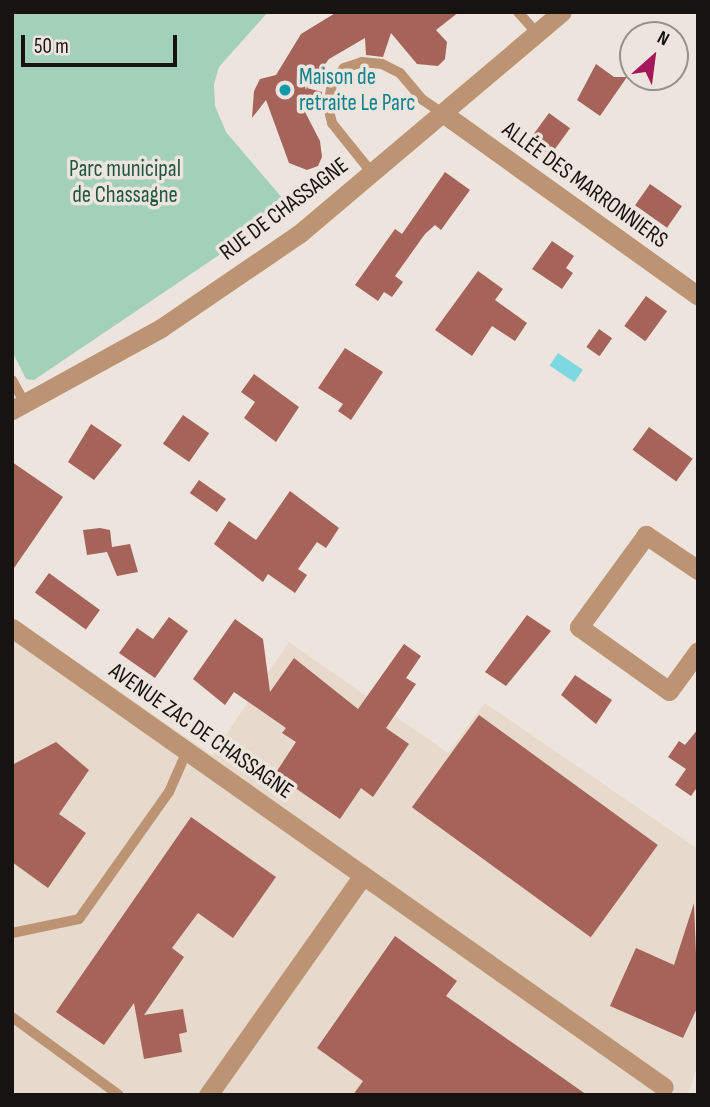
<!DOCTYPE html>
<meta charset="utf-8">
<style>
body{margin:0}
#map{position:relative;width:710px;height:1107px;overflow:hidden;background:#ede5dd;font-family:"Sofia Sans Condensed",sans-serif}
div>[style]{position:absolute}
.built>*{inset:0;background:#e7d9cb}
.green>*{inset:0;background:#a3d0b9}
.water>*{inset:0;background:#7dd9e1;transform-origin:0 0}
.building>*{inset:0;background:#a56359;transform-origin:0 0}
.service>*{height:10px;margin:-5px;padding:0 5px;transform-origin:5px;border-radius:5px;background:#bc9373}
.minor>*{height:19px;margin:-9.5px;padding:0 9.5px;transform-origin:9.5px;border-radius:9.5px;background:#bc9373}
.dots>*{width:19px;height:19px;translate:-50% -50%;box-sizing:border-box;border:4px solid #ede5dd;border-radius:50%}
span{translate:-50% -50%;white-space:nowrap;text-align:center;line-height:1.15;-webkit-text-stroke:7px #ede5dd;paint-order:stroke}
.culture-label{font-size:23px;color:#0d838f}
.left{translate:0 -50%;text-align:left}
.park-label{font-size:23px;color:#1f5740}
.street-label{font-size:23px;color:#161310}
.frame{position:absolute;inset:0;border:14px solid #161310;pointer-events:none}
.north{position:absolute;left:619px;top:21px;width:70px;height:70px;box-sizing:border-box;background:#ede5dd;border:2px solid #97918b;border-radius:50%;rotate:28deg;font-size:19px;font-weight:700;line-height:28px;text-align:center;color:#161310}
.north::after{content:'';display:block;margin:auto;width:24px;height:32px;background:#a5175c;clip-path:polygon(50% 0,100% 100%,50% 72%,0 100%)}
.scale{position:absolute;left:21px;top:35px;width:156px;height:32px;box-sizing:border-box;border:4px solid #161310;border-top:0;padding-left:9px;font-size:21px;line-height:24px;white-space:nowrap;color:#161310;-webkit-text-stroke:5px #ede5dd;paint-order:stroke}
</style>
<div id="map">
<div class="built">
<i style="clip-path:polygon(12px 617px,212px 755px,289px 642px,448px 753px,485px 703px,698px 849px,698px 1064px,688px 1095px,12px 1095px)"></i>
</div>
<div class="green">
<i style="clip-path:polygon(12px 12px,268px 12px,219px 67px,214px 84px,215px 106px,226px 132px,289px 206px,248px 235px,243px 228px,232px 237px,237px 243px,34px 380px,26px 379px,12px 351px)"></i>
</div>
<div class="water">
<i style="left:558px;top:353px;width:30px;height:15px;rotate:34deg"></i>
</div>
<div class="building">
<i style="clip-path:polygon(337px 12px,459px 12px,436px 30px,447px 42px,445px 59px,438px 66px,417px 64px,391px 33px,383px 57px,366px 55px,365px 38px,329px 59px,307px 88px,322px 92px,321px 109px,304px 110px,320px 141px,322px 157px,318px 166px,307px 170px,289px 163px,266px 100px,252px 118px,254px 91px,260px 79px,276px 75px,301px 34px)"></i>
<i style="clip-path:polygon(596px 64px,614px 77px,627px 77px,600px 116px,577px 100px)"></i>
<i style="left:549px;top:113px;width:26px;height:39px;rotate:36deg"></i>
<i style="clip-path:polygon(445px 172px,470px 190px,441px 230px,435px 225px,425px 234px,395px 276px,403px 282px,392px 297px,384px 292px,378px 301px,355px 285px,395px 229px,402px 234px)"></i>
<i style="left:650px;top:184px;width:39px;height:26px;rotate:35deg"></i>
<i style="clip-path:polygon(552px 241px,574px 256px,566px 268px,573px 273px,562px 289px,532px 269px)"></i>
<i style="clip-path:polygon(478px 271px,503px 289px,495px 300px,527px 323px,515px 341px,492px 326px,472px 356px,435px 330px)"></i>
<i style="left:646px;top:296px;width:26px;height:37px;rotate:36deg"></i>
<i style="left:599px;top:329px;width:16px;height:22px;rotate:35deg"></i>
<i style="clip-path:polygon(345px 348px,383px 372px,351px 420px,338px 411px,343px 404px,318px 388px)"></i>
<i style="clip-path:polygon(254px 374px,299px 407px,276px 442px,244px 418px,255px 402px,241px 392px)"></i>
<i style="left:183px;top:415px;width:32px;height:35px;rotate:35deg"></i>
<i style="clip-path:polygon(91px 424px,122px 445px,94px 480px,68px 462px)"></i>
<i style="left:649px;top:427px;width:54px;height:28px;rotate:36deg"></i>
<i style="clip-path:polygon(12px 462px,63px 497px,12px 571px)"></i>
<i style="left:199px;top:480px;width:33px;height:16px;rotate:35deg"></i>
<i style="clip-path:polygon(290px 491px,339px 528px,326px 548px,317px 542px,298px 569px,307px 575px,295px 593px,268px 574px,263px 582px,214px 544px,229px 521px,256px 540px)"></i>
<i style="clip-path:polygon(100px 528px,110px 530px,112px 547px,130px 544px,138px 572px,117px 576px,107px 552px,87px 555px,83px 530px)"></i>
<i style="left:49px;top:573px;width:63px;height:24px;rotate:36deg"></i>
<i style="clip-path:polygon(527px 615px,551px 631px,506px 686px,485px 672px)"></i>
<i style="clip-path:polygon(169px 617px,188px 631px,155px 678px,119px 653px,137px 628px,153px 639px)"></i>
<i style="clip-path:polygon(235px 619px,263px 639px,270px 692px,294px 658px,358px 709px,404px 644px,421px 656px,406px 678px,416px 684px,386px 728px,409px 744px,373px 797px,361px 788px,340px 819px,275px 774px,296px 742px,282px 733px,286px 728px,234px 692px,225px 705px,193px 679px)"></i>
<i style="clip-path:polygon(575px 675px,612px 700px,596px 724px,561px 695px)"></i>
<i style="left:479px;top:715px;width:221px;height:114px;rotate:36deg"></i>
<i style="clip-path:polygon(698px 729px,698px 786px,691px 796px,675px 785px,686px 769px,668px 757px,679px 741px,685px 745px)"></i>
<i style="clip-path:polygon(56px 742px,89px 770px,59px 814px,86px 833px,48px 888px,12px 862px,12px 765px)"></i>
<i style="clip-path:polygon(191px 817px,276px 877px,233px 938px,198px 913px,172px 948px,184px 957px,144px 1015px,183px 1009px,187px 1032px,179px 1034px,182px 1052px,144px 1059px,134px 1003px,104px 1045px,56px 1012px)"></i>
<i style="clip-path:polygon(694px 903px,698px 1006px,683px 1038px,610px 1006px,636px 948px,674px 965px)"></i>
<i style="clip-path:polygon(395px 936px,457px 981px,446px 996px,587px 1095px,353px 1095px,363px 1081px,317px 1048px)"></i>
</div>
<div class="service">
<i style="left:518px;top:12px;width:30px;rotate:48deg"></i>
<i style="left:372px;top:173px;width:64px;rotate:-128.7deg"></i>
<i style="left:332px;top:123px;width:18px;rotate:-103deg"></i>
<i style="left:328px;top:105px;width:21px;rotate:-79deg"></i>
<i style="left:332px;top:84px;width:20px;rotate:-53deg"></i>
<i style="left:344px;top:68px;width:19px;rotate:-18deg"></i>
<i style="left:362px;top:62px;width:20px;rotate:6deg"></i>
<i style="left:382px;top:64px;width:20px;rotate:27deg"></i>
<i style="left:400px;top:73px;width:35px;rotate:50deg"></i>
<i style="left:423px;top:100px;width:25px;rotate:34deg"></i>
<i style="left:12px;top:380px;width:26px;rotate:61deg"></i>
<i style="left:12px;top:933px;width:68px;rotate:-11.8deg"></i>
<i style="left:79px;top:919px;width:156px;rotate:-54.7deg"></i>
<i style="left:169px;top:792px;width:45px;rotate:-66.3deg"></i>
<i style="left:12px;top:1017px;width:132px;rotate:36.1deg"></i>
</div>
<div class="minor">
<i style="left:444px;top:114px;width:312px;rotate:35.6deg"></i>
<i style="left:12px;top:410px;width:170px;rotate:-28.8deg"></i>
<i style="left:161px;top:328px;width:167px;rotate:-34.3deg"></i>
<i style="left:299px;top:234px;width:344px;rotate:-40.2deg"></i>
<i style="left:698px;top:570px;width:63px;rotate:-146.1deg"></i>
<i style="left:646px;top:535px;width:114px;rotate:126.1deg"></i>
<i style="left:579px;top:627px;width:110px;rotate:35.4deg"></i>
<i style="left:669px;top:691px;width:49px;rotate:-54.1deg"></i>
<i style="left:12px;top:628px;width:797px;rotate:35.15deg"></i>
<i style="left:208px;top:1095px;width:269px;rotate:-54.8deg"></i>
</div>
<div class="dots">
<i style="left:285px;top:90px;background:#0f9aa8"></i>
</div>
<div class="culture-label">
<span class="left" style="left:299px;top:90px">Maison de<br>retraite Le Parc</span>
</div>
<div class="park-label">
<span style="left:125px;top:182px">Parc municipal<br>de Chassagne</span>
</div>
<div class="street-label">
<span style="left:585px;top:185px;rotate:36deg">ALLÉE DES MARRONNIERS</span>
<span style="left:284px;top:209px;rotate:-37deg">RUE DE CHASSAGNE</span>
<span style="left:201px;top:731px;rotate:35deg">AVENUE ZAC DE CHASSAGNE</span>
</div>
<div class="frame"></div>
<div class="north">N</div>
<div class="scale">50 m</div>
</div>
